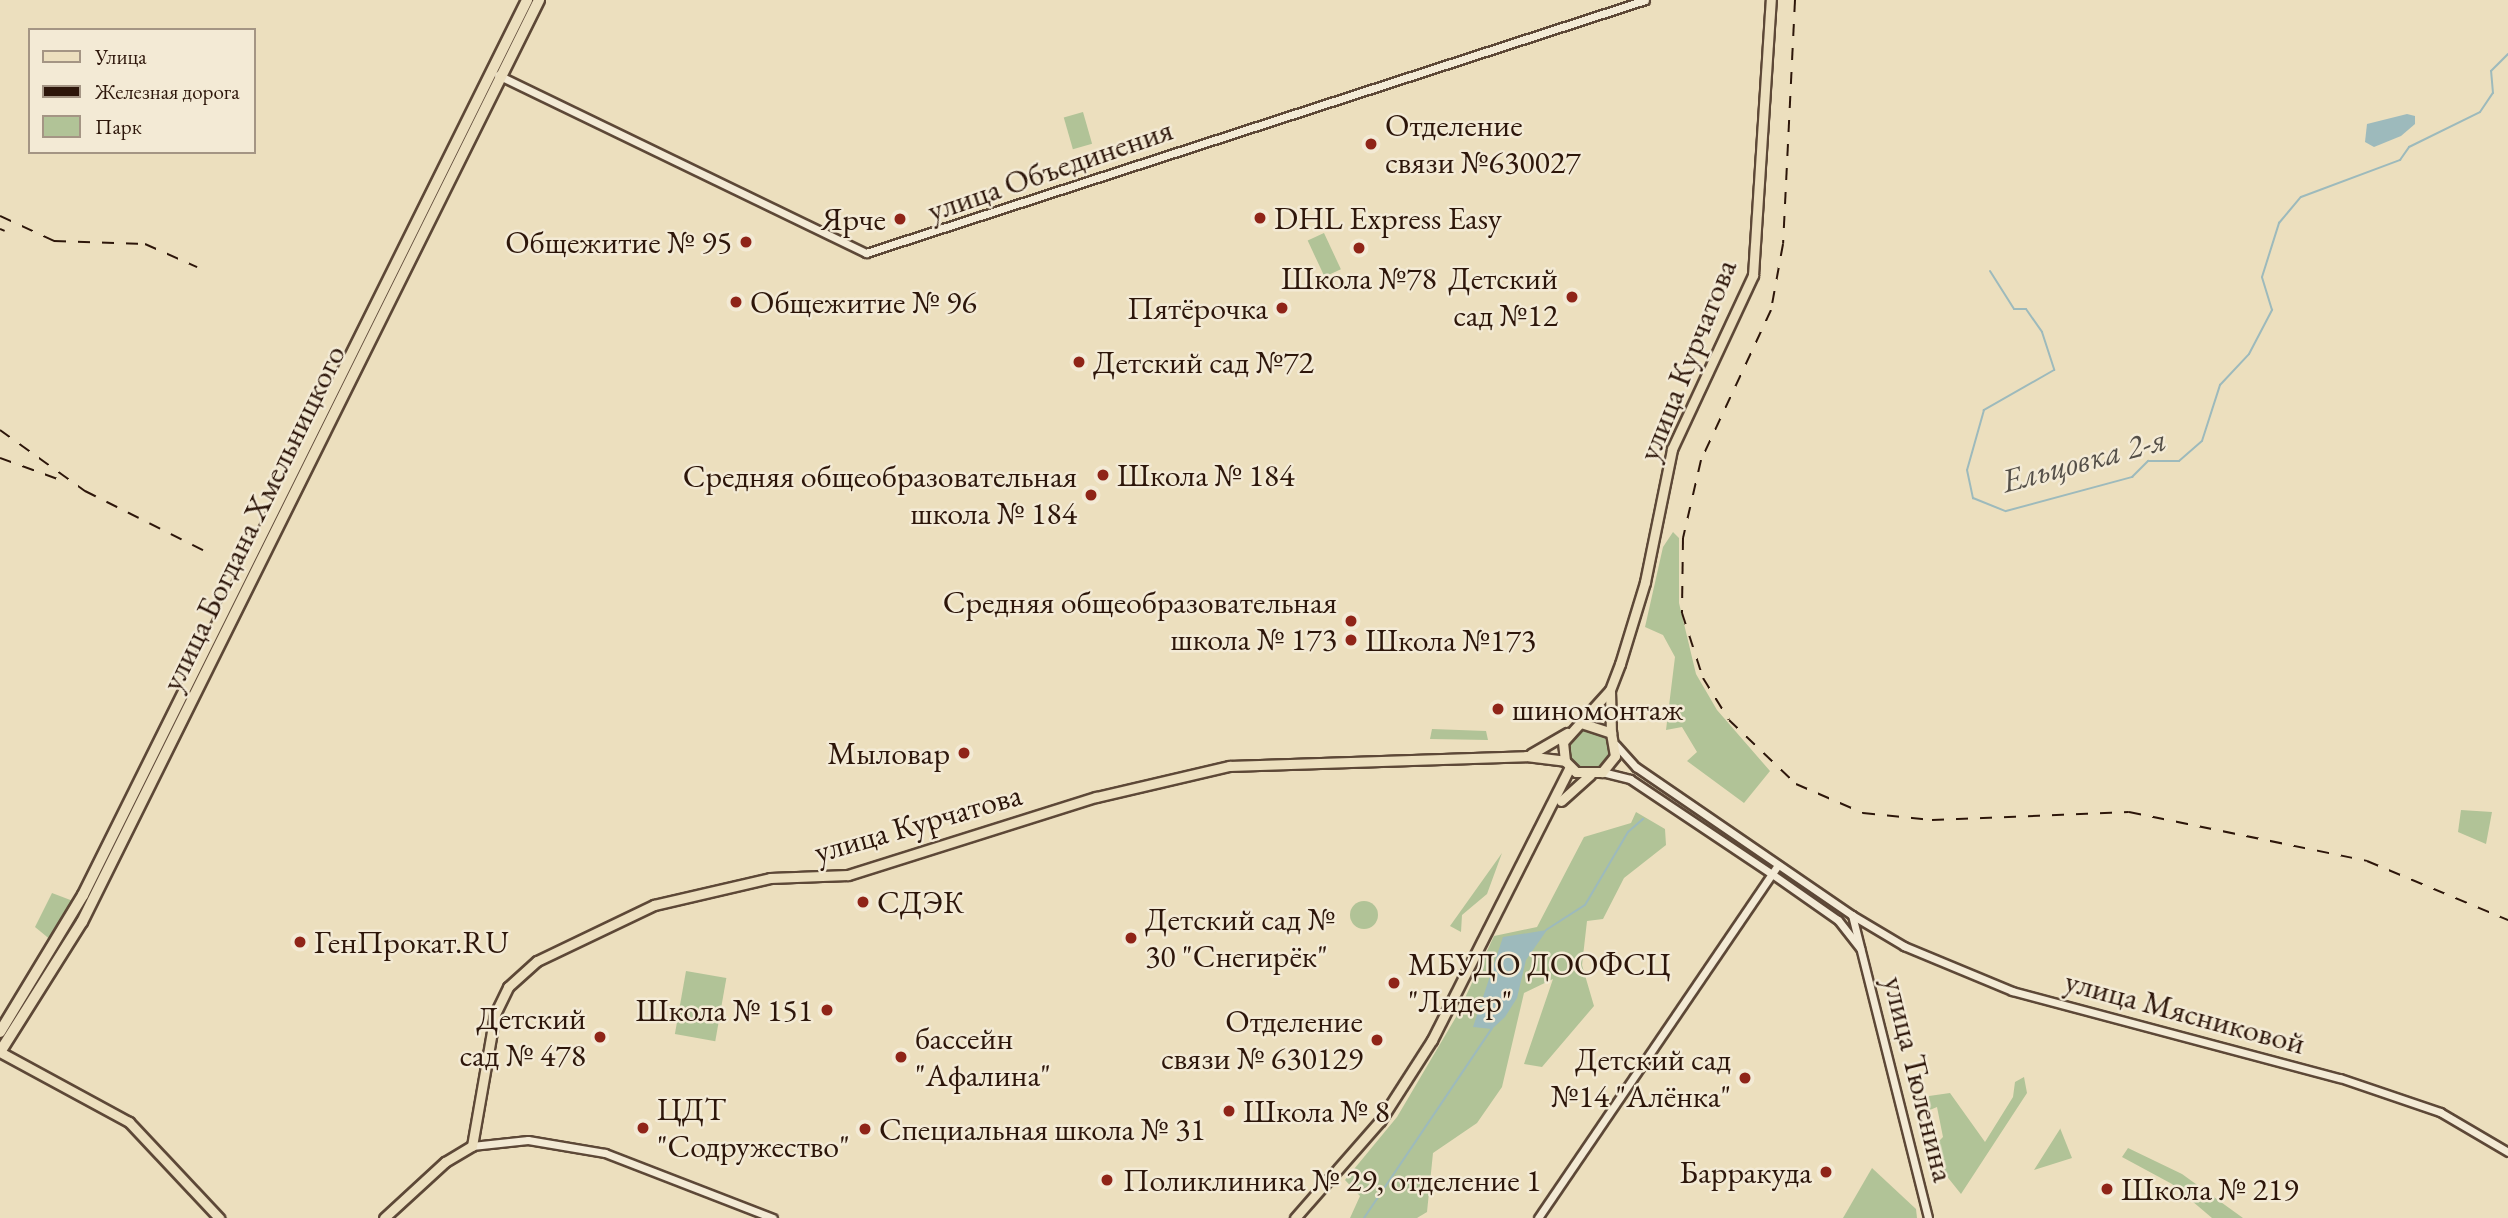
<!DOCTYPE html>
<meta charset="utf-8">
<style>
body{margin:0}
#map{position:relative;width:2508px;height:1218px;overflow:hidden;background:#ecdfbe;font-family:"EB Garamond",serif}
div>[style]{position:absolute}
.green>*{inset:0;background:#b1c397;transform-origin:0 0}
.round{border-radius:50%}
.water>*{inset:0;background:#9dbabc}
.stream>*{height:2px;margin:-1px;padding:0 1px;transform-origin:1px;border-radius:1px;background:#9dbabc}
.roads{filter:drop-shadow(2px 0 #5d4837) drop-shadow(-2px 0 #5d4837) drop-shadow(0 2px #5d4837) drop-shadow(0 -2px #5d4837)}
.minor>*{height:7px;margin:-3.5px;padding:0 3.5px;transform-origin:3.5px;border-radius:3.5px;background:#f3ead5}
.major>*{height:9px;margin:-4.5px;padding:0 4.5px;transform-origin:4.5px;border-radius:4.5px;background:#ecdfbe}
.highway>*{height:10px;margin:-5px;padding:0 5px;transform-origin:5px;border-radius:5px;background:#ecdfbe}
.rail>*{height:2px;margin-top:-1px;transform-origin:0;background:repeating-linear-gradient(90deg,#2d160a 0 12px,transparent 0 24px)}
.dots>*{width:19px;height:19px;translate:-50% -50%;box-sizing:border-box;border:4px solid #f3ead5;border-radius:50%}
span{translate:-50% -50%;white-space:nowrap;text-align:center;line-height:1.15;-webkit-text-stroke:5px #f3ead5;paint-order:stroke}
.poi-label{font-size:32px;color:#2d160a}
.left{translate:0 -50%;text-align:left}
.right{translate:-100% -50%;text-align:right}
.street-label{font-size:32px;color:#2d160a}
.water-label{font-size:33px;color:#544f48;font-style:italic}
.legend{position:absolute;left:28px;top:28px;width:228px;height:126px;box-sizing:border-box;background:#f3ead5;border:2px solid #a49584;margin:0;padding:9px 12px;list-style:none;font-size:21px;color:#2d160a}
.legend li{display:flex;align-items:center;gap:14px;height:35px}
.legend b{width:35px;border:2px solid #a49584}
</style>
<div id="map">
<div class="green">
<i style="left:1083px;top:112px;width:33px;height:20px;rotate:74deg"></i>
<i style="left:1324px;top:233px;width:40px;height:18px;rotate:65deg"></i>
<i style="clip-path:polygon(1673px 532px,1679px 538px,1679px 603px,1696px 674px,1717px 710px,1770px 771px,1744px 803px,1687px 761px,1697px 752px,1682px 727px,1666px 730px,1675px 657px,1663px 635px,1645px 627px,1663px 547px)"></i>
<i class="round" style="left:1568px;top:728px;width:42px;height:42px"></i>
<i style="clip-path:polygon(1432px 729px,1486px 731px,1488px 740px,1430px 739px)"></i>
<i style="clip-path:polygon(2461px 810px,2492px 812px,2486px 844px,2458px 832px)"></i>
<i style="clip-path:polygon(1636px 812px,1665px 829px,1666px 845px,1624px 878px,1603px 919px,1587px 921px,1582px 965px,1594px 1006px,1542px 1067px,1524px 1064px,1553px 979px,1524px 993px,1502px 1087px,1477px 1123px,1433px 1153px,1427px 1212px,1417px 1218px,1350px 1218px,1360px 1196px,1345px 1180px,1397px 1117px,1456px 1017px,1494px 936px,1537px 927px,1584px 837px,1631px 823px)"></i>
<i style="clip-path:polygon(1502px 853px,1487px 894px,1462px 915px,1461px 932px,1450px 926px)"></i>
<i style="clip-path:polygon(52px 893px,73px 901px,52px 941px,35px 927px)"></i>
<i class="round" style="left:1350px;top:901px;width:28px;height:28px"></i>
<i style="left:686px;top:971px;width:41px;height:64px;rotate:10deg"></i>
<i style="clip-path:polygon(2024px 1077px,2027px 1093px,1961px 1194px,1945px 1174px,1936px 1144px,1943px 1137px,1937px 1107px,1920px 1114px,1929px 1096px,1950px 1093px,1985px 1142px,2013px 1097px,2015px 1082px)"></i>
<i style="clip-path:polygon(2060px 1128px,2072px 1158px,2034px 1170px,2060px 1129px)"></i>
<i style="clip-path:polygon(2128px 1148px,2182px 1174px,2243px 1218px,2212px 1218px,2172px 1184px,2122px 1157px)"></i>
<i style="clip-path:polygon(1872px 1168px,1916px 1209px,1917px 1218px,1843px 1218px)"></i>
</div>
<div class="water">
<i style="clip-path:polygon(2407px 114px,2415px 116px,2415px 124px,2401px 136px,2374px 147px,2365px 142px,2367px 124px)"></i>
<i style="clip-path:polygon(1547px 930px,1526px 960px,1517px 998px,1505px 1017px,1492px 1029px,1473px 1027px,1503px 937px)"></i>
</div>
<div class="stream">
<i style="left:1990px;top:271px;width:45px;rotate:57.7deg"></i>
<i style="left:2014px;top:309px;width:12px"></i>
<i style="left:2026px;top:309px;width:28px;rotate:55deg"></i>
<i style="left:2042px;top:332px;width:40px;rotate:72deg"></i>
<i style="left:2054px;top:370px;width:81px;rotate:150.3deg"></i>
<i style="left:1984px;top:410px;width:62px;rotate:105.8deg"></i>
<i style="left:1967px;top:470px;width:29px;rotate:78deg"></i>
<i style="left:1973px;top:498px;width:35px;rotate:22deg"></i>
<i style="left:2006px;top:511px;width:131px;rotate:-15.1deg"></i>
<i style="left:2132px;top:477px;width:23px;rotate:-45deg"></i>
<i style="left:2148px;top:461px;width:31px"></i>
<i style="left:2179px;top:461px;width:30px;rotate:-41deg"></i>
<i style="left:2202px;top:441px;width:59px;rotate:-72.2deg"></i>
<i style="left:2220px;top:385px;width:42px;rotate:-46.9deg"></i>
<i style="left:2249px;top:354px;width:50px;rotate:-62.4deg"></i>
<i style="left:2272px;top:310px;width:34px;rotate:-107deg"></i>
<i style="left:2262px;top:277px;width:57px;rotate:-72.5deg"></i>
<i style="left:2279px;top:223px;width:34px;rotate:-50deg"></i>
<i style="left:2301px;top:197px;width:106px;rotate:-20.5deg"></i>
<i style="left:2400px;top:160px;width:16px;rotate:-55deg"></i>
<i style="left:2409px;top:147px;width:79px;rotate:-26.2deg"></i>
<i style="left:2480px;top:112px;width:23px;rotate:-56deg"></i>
<i style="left:2493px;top:93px;width:22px;rotate:-95deg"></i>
<i style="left:2491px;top:71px;width:24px;rotate:-45deg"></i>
<i style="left:1546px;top:930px;width:46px;rotate:-32.7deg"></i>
<i style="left:1585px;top:905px;width:85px;rotate:-59.5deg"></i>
<i style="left:1628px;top:832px;width:20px;rotate:-41deg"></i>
<i style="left:1364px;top:1218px;width:229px;rotate:-56deg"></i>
</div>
<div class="roads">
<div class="minor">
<i style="left:498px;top:75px;width:409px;rotate:25.8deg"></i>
<i style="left:866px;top:253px;width:819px;rotate:-17.99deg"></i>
<i style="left:1616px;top:745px;width:30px;rotate:48deg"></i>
<i style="left:1636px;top:767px;width:262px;rotate:34.4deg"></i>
<i style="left:1852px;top:915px;width:312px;rotate:75.9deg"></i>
<i style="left:1602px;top:772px;width:29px;rotate:14deg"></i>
<i style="left:1630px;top:779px;width:171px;rotate:33.8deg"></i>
<i style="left:1772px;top:874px;width:80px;rotate:34.9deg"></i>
<i style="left:1838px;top:920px;width:36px;rotate:52deg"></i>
<i style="left:1852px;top:915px;width:61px;rotate:30.8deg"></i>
<i style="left:1904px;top:946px;width:117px;rotate:22.6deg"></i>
<i style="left:2012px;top:991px;width:339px;rotate:14.9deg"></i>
<i style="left:2340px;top:1078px;width:106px;rotate:18.8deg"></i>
<i style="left:2440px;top:1112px;width:79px;rotate:30.5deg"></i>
<i style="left:472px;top:1146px;width:56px;rotate:-6.1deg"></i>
<i style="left:528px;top:1140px;width:78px;rotate:9.6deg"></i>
<i style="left:605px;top:1153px;width:180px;rotate:21.2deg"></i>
<i style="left:1538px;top:1218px;width:427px;rotate:-55.8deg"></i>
</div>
<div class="major">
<i style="left:1610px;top:690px;width:43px;rotate:88.7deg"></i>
<i style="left:1581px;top:723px;width:32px;rotate:18deg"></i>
<i style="left:1611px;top:733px;width:23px;rotate:80deg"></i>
<i style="left:1615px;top:756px;width:21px;rotate:129deg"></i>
<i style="left:1602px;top:772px;width:26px;rotate:180deg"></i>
<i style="left:1576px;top:772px;width:16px;rotate:-135deg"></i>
<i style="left:1565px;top:761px;width:19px;rotate:-96deg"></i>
<i style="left:1563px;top:742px;width:70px;rotate:-47.9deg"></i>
<i style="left:1610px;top:690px;width:28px;rotate:-69deg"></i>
<i style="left:1620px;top:664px;width:86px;rotate:-73deg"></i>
<i style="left:1645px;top:582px;width:136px;rotate:-78.5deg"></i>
<i style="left:1672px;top:449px;width:192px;rotate:-65deg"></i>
<i style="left:1753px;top:275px;width:276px;rotate:-86.3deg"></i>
<i style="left:1531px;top:754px;width:42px;rotate:-30.3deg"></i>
<i style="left:1561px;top:801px;width:39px;rotate:-42deg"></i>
<i style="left:0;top:1052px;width:147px;rotate:28.5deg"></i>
<i style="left:129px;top:1122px;width:132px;rotate:46.8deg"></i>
<i style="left:384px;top:1218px;width:83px;rotate:-42.6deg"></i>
<i style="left:445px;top:1162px;width:31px;rotate:-31deg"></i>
<i style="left:472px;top:1146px;width:134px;rotate:-80.1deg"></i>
<i style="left:495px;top:1014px;width:30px;rotate:-64deg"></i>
<i style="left:508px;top:987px;width:39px;rotate:-42deg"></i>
<i style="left:537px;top:961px;width:130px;rotate:-25.6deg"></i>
<i style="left:654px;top:905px;width:119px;rotate:-13.1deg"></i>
<i style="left:770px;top:878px;width:78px;rotate:-2.2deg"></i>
<i style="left:848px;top:875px;width:260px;rotate:-17.5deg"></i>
<i style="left:1096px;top:797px;width:137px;rotate:-13.1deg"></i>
<i style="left:1229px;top:766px;width:297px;rotate:-1.9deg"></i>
<i style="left:1526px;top:756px;width:39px;rotate:7deg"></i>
<i style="left:1295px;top:1218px;width:129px;rotate:-48.8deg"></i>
<i style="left:1380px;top:1121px;width:96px;rotate:-57.3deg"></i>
<i style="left:1432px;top:1040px;width:306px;rotate:-63.2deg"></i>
</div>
<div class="highway">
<i style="left:0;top:1032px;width:160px;rotate:-58.8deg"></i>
<i style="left:83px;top:895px;width:999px;rotate:-63.61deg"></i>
<i style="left:0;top:1052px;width:154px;rotate:-57.8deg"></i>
<i style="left:82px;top:922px;width:1029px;rotate:-63.63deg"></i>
</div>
</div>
<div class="rail">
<i style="left:1795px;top:0;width:244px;rotate:92.8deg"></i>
<i style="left:1783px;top:244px;width:67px;rotate:100.3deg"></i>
<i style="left:1771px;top:310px;width:166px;rotate:115deg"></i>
<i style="left:1701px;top:460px;width:80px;rotate:103deg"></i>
<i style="left:1683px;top:538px;width:75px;rotate:90.8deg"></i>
<i style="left:1682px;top:613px;width:68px;rotate:72.1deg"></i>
<i style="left:1703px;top:678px;width:49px;rotate:58.2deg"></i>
<i style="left:1729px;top:720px;width:93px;rotate:43.7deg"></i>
<i style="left:1796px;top:784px;width:73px;rotate:23.4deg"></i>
<i style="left:1863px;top:813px;width:69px;rotate:5.8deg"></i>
<i style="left:1932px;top:820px;width:197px;rotate:-2.3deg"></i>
<i style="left:2129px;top:812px;width:243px;rotate:11.6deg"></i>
<i style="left:2367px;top:861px;width:153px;rotate:22.7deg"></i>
<i style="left:0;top:216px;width:60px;rotate:24.8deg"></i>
<i style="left:54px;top:241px;width:91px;rotate:1.9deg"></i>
<i style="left:145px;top:244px;width:57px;rotate:23.9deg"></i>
<i style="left:0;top:229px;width:5px;rotate:22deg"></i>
<i style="left:0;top:430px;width:105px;rotate:35.7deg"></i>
<i style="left:85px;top:491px;width:143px;rotate:26.6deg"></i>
<i style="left:0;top:458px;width:70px;rotate:20deg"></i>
</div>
<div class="dots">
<i style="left:1371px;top:144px;background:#8f2418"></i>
<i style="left:1260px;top:218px;background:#8f2418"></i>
<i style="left:900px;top:219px;background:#8f2418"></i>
<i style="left:746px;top:242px;background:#8f2418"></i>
<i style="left:1359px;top:248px;background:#8f2418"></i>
<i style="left:1572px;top:297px;background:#8f2418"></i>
<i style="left:736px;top:302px;background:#8f2418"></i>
<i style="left:1282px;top:308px;background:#8f2418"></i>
<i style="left:1079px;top:362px;background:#8f2418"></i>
<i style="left:1103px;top:475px;background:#8f2418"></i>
<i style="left:1091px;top:495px;background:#8f2418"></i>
<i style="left:1351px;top:621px;background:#8f2418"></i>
<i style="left:1351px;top:640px;background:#8f2418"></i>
<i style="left:1498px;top:709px;background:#8f2418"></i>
<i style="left:964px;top:753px;background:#8f2418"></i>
<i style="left:863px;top:902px;background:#8f2418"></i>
<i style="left:1131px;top:938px;background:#8f2418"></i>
<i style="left:300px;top:942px;background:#8f2418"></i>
<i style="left:1394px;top:983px;background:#8f2418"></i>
<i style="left:827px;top:1010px;background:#8f2418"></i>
<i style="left:600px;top:1037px;background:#8f2418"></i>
<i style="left:1377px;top:1040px;background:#8f2418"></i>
<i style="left:901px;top:1057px;background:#8f2418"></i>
<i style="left:1745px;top:1078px;background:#8f2418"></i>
<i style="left:1229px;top:1111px;background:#8f2418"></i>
<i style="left:643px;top:1128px;background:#8f2418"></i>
<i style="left:865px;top:1129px;background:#8f2418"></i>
<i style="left:1826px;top:1172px;background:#8f2418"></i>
<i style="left:1107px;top:1180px;background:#8f2418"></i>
<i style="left:2107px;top:1189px;background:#8f2418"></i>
</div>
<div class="poi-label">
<span class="left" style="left:1385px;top:144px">Отделение<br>связи №630027</span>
<span class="left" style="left:1274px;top:218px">DHL Express Easy</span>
<span class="right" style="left:886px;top:219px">Ярче</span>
<span class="right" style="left:732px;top:242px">Общежитие № 95</span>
<span style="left:1359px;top:278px">Школа №78</span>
<span class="right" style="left:1558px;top:297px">Детский<br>сад №12</span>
<span class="left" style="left:750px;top:302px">Общежитие № 96</span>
<span class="right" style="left:1268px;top:308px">Пятёрочка</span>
<span class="left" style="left:1093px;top:362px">Детский сад №72</span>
<span class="left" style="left:1117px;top:475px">Школа № 184</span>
<span class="right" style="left:1077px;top:495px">Средняя общеобразовательная<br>школа № 184</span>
<span class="right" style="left:1337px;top:621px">Средняя общеобразовательная<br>школа № 173</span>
<span class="left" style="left:1365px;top:640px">Школа №173</span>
<span class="left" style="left:1512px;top:709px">шиномонтаж</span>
<span class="right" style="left:950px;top:753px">Мыловар</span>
<span class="left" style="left:877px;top:902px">СДЭК</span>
<span class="left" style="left:1145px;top:938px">Детский сад №<br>30 "Снегирёк"</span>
<span class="left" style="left:314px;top:942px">ГенПрокат.RU</span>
<span class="left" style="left:1408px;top:983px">МБУДО ДООФСЦ<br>"Лидер"</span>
<span class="right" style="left:813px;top:1010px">Школа № 151</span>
<span class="right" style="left:586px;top:1037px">Детский<br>сад № 478</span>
<span class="right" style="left:1363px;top:1040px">Отделение<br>связи № 630129</span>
<span class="left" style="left:915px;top:1057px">бассейн<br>"Афалина"</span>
<span class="right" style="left:1731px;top:1078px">Детский сад<br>№14 "Алёнка"</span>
<span class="left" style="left:657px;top:1128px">ЦДТ<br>"Содружество"</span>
<span class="left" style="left:1243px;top:1111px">Школа № 8</span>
<span class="left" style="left:879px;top:1129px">Специальная школа № 31</span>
<span class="right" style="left:1812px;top:1172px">Барракуда</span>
<span class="left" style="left:1123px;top:1180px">Поликлиника № 29, отделение 1</span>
<span class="left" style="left:2121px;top:1189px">Школа № 219</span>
</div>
<div class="street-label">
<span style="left:1050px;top:170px;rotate:-19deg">улица Объединения</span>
<span style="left:1687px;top:360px;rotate:-68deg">улица Курчатова</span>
<span style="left:253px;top:518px;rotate:-64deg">улица Богдана Хмельницкого</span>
<span style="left:918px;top:823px;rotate:-16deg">улица Курчатова</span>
<span style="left:2185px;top:1012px;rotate:15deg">улица Мясниковой</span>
<span style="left:1919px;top:1079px;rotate:76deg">улица Тюленина</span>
</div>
<div class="water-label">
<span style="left:2084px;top:460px;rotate:-15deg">Ельцовка 2-я</span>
</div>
<ul class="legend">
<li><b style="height:9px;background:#ecdfbe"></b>Улица</li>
<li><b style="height:9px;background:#2d160a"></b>Железная дорога</li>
<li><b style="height:19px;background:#b1c397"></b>Парк</li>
</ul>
</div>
